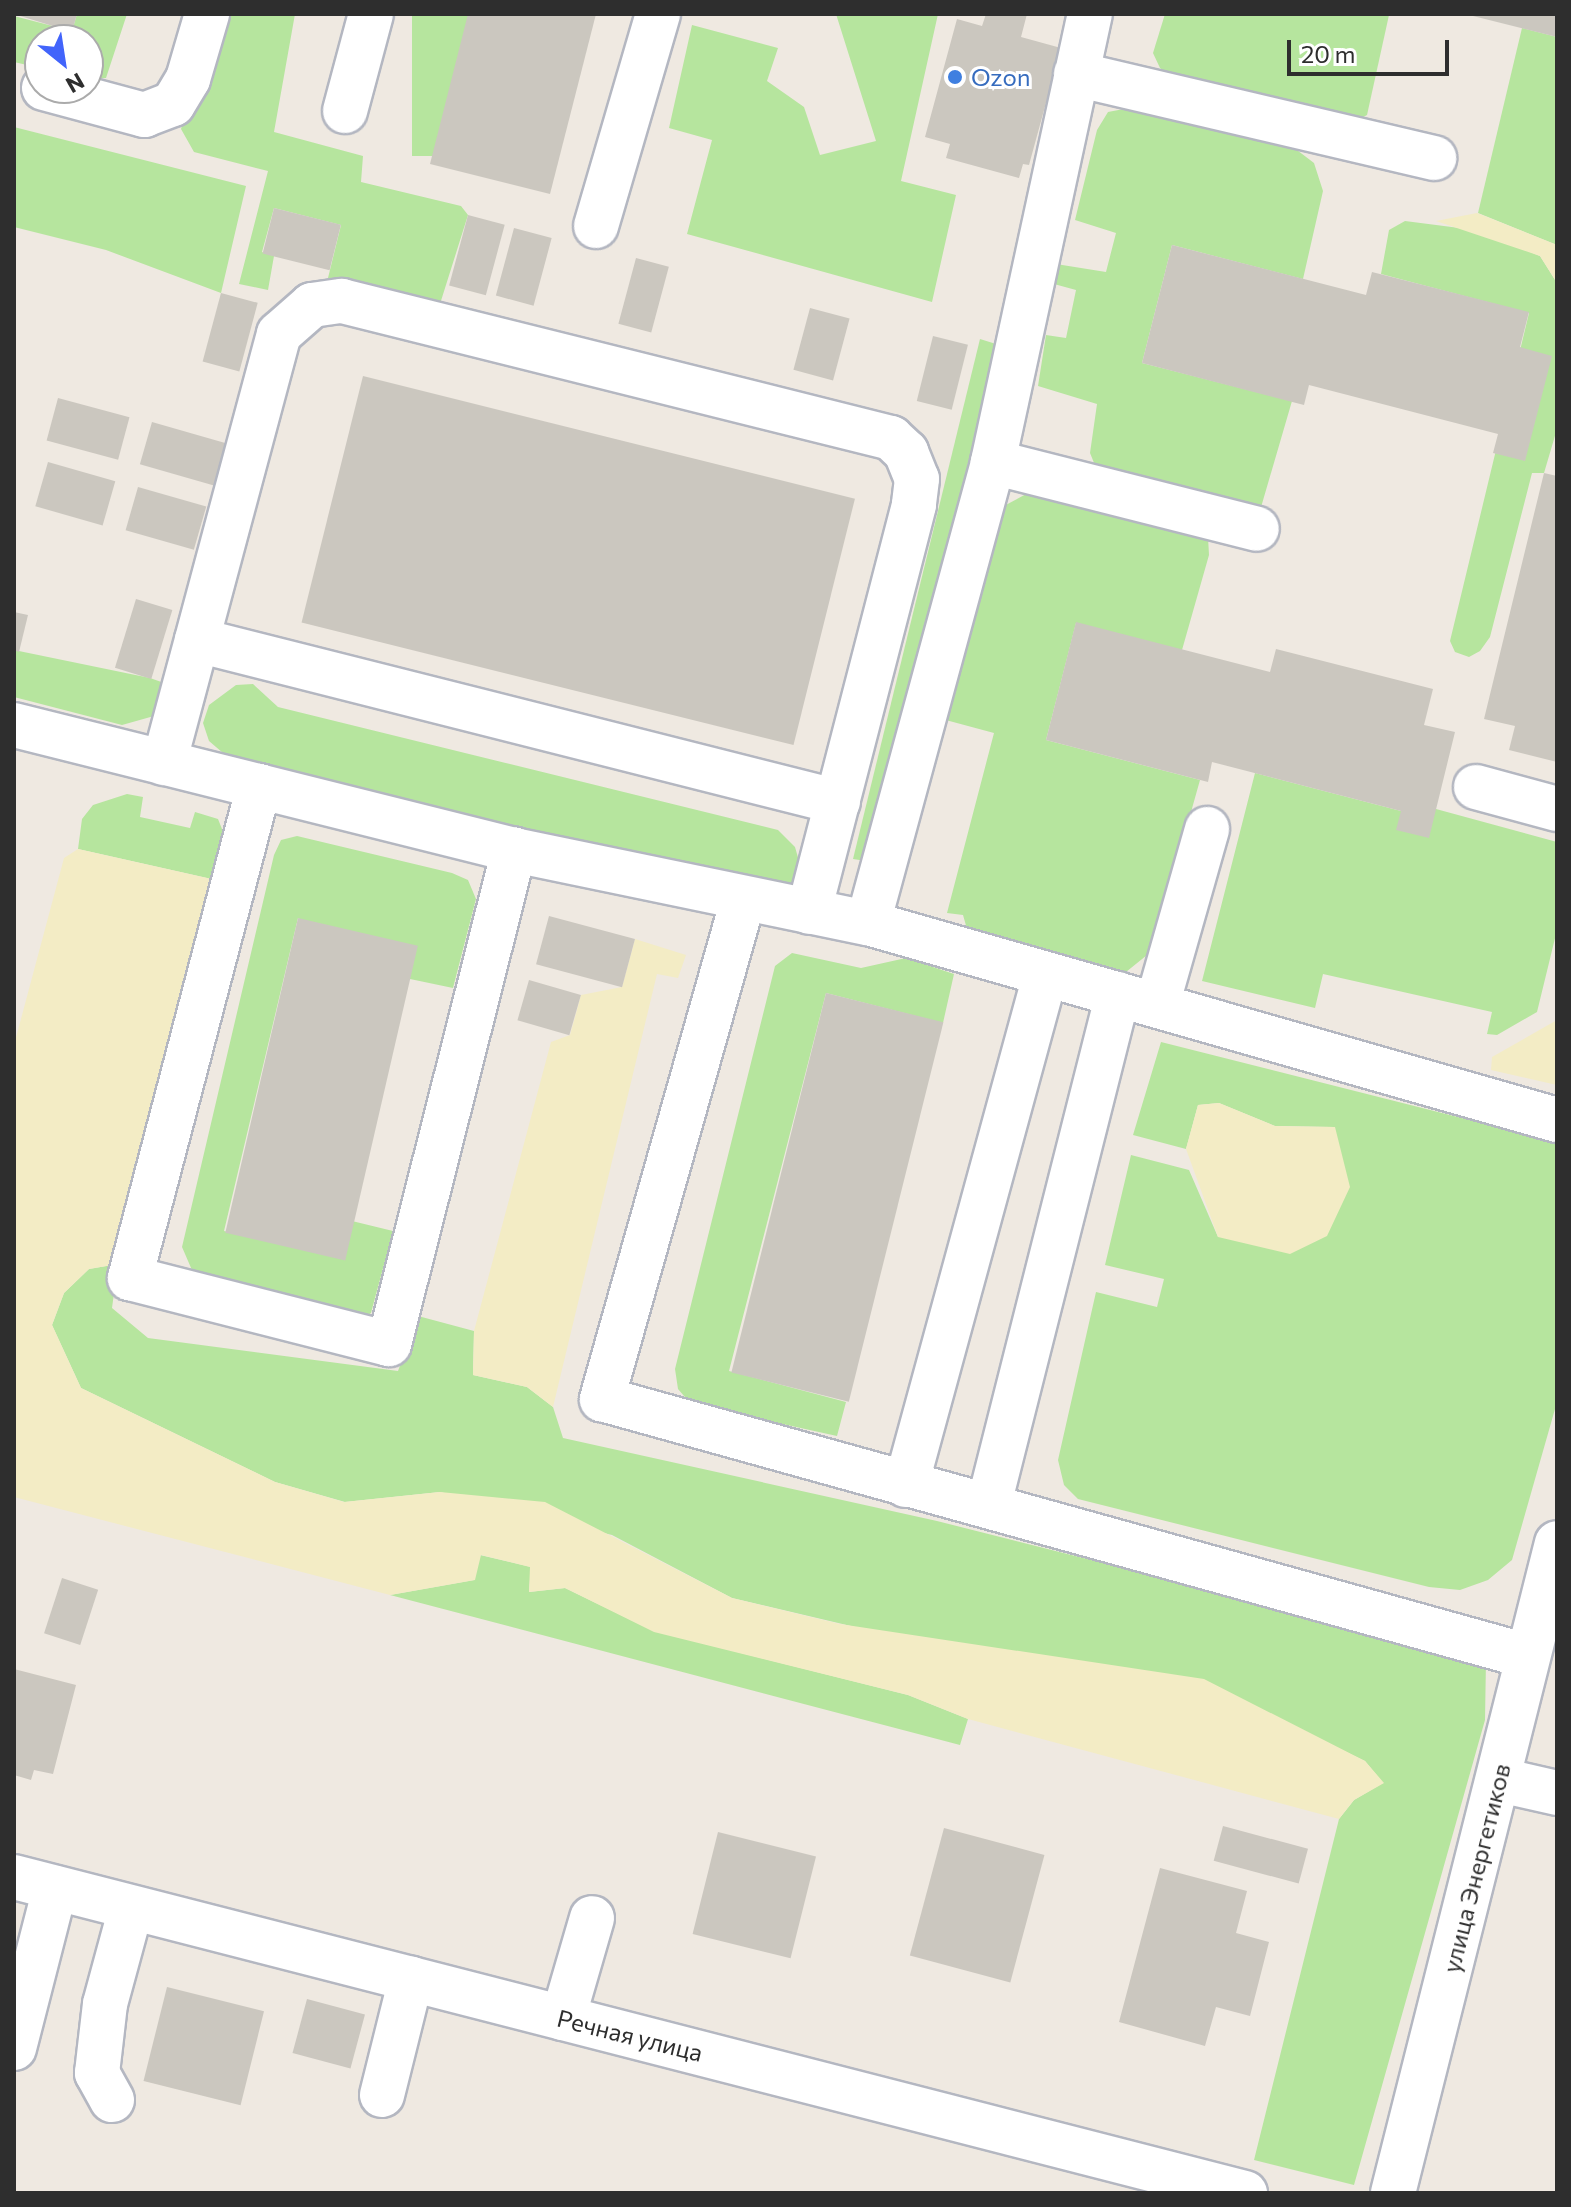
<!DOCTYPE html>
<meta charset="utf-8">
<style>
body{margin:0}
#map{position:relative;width:1571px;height:2207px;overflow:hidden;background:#efe9e1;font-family:Commissioner,sans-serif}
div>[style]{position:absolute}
.green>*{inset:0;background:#b6e59e;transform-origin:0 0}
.sand>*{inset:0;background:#f3ecc5}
.building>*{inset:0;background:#cbc7bf;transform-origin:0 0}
.roads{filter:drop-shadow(2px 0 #b4b7c1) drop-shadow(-2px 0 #b4b7c1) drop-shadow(0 2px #b4b7c1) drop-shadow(0 -2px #b4b7c1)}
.minor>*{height:44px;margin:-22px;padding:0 22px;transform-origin:22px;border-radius:22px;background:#fff}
.dots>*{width:22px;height:22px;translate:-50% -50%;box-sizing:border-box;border:4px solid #fff;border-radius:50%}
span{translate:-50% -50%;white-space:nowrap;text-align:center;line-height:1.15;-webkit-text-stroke:6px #fff;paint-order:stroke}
.shop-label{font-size:24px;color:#366cbe}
.left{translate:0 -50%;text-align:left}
.street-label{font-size:24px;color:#2e2e2e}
.frame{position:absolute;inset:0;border:16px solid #2e2e2e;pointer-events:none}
.north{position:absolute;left:24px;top:24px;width:80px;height:80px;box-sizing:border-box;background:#fff;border:2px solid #ababab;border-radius:50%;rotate:150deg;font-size:22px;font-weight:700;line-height:32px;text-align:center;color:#2e2e2e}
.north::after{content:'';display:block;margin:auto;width:28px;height:36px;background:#4264fb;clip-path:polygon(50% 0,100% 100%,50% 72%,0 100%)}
.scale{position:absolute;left:1287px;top:40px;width:162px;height:36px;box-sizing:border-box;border:4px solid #2e2e2e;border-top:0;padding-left:10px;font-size:24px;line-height:28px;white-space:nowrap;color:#2e2e2e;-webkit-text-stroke:6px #fff;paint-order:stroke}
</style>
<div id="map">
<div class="green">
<i style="clip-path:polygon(77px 14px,127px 14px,106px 78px,88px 79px,88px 40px,40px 40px,40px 68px,14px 62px,14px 16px,72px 31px)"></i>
<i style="clip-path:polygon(214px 14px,295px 14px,274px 132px,363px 156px,361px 182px,461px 206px,468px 215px,440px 304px,328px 278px,341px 225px,274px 208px,262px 252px,274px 256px,268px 290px,239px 284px,268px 171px,194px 152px,181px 129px)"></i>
<i style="left:412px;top:14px;width:56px;height:142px"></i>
<i style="clip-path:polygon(836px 14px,938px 14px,901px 181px,956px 195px,932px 302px,687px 234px,712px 140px,669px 128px,692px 25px,778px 48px,767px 81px,804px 107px,820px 155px,876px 141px)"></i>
<i style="clip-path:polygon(1165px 14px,1389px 15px,1367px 115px,1350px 124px,1180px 84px,1160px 68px,1153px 53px)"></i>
<i style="clip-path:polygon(1522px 28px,1557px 37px,1557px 245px,1478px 213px)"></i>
<i style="clip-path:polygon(1129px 108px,1289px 144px,1314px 163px,1323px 191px,1303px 279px,1172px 245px,1142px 363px,1292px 401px,1257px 521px,1099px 475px,1090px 453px,1097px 404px,1038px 386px,1046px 335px,1066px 338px,1076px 290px,1054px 284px,1056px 264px,1106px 272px,1116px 233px,1075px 220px,1097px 130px,1108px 112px)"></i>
<i style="clip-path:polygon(14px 127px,246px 186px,221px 293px,106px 250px,14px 227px)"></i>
<i style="clip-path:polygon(1405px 221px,1475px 230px,1540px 256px,1557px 283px,1557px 429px,1544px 473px,1532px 473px,1490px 637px,1480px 651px,1469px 657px,1455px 652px,1450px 641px,1529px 313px,1381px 274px,1389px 230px)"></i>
<i style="clip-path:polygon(980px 339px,996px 344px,876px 854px,866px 861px,853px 859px)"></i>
<i style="clip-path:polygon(1028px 493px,1208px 537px,1209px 555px,1182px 650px,1076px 623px,1046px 740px,1200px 780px,1152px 951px,1126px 972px,1107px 975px,967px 929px,963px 915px,947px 913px,994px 733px,942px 719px,1002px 507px)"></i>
<i style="clip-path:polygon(14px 650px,150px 678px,167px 684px,163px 702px,154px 716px,122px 725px,14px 697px)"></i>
<i style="clip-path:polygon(253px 684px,278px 707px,778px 830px,795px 847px,801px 868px,795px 897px,223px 753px,209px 741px,203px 723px,209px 705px,236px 685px)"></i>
<i style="clip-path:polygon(1255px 773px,1401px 811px,1436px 809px,1557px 842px,1557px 930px,1537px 1012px,1497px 1035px,1487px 1034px,1492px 1012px,1323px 974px,1315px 1008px,1202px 981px)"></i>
<i style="clip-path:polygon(127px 794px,143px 797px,140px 817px,190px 828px,195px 812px,218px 819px,226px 839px,216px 880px,78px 849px,82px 819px,93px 805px)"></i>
<i style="clip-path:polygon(297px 836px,452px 873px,468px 880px,476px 899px,453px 988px,410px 979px,298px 918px,224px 1231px,342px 1259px,352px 1221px,393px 1231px,371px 1313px,358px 1322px,198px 1284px,182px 1247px,274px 855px,281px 840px)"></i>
<i style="clip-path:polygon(792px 953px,861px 968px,906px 958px,954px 974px,943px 1023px,826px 993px,729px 1371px,846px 1402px,837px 1436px,691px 1404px,678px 1389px,675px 1369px,775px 966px)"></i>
<i style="clip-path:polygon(1161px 1042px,1557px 1142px,1557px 1402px,1512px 1560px,1488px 1580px,1460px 1590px,1429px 1587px,1078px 1499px,1064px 1485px,1058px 1460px,1096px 1292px,1157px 1307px,1164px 1279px,1105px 1265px,1131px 1155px,1189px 1170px,1218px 1237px,1334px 1127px,1275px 1126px,1219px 1103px,1198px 1105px,1186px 1149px,1133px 1135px)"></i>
<i style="clip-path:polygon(118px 1264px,112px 1308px,148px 1338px,398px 1371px,418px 1316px,474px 1331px,473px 1375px,527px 1387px,553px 1407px,563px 1438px,937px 1521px,1486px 1660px,1485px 1720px,1354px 2185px,1254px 2160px,1339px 1819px,1354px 1800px,1383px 1783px,1365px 1761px,1308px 1734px,732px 1598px,612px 1535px,440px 1492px,345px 1502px,275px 1482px,81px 1388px,52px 1325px,64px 1293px,89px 1269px)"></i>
<i style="clip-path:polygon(480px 1555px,531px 1567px,529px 1592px,565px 1588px,654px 1631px,908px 1695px,968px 1719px,960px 1745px,390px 1595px,474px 1580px)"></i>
</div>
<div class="sand">
<i style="clip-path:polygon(1477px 213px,1557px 245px,1557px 283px,1540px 256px,1436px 221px)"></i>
<i style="clip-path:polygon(78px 849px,216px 880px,118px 1264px,89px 1269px,64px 1293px,52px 1325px,81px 1388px,275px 1482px,344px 1502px,440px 1492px,545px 1502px,732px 1598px,840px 1624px,1204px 1679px,1365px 1761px,1384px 1783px,1354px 1800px,1339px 1819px,968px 1719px,908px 1695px,654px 1632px,565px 1588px,529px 1592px,530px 1567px,481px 1555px,475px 1580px,390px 1595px,14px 1497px,14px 1045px,64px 858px)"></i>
<i style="clip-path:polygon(635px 939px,686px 955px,678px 978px,657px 974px,553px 1407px,527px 1387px,473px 1375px,474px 1331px,551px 1042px,570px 1035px,581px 995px,622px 987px)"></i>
<i style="clip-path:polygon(1557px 1020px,1557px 1085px,1491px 1070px,1492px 1057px)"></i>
<i style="clip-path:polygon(1219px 1103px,1275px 1126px,1335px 1127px,1350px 1187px,1327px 1236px,1290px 1254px,1218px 1237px,1186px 1149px,1198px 1105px)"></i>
</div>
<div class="building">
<i style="clip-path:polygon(14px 14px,77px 14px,72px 32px)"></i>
<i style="clip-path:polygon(468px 14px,596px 14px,550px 194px,430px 164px)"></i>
<i style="clip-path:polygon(986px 14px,1027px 14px,1021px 37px,1061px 48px,1029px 165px,1023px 164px,1019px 178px,946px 158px,950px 144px,925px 137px,957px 19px,982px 26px)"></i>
<i style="clip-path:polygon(1557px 14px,1557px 37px,1469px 15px,1469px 14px)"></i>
<i style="left:274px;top:208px;width:69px;height:47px;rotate:14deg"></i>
<i style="left:468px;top:215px;width:38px;height:73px;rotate:15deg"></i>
<i style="left:514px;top:228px;width:39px;height:70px;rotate:15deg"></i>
<i style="clip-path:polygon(1172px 245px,1366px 295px,1372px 272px,1529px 312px,1520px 347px,1552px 356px,1525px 461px,1493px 453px,1498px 434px,1309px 385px,1304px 405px,1142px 363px)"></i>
<i style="left:636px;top:258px;width:34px;height:68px;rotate:15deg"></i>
<i style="left:221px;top:293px;width:38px;height:71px;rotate:15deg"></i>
<i style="left:810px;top:308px;width:41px;height:64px;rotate:15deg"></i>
<i style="left:933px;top:336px;width:36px;height:67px;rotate:14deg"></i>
<i style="left:363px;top:376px;width:507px;height:254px;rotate:14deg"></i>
<i style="left:58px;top:398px;width:74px;height:44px;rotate:15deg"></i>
<i style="left:152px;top:422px;width:77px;height:44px;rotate:16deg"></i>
<i style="left:48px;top:462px;width:70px;height:46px;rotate:16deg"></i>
<i style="clip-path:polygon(1544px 473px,1557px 476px,1557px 762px,1509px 750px,1515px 726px,1484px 719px)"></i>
<i style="left:138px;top:487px;width:71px;height:45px;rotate:16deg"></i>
<i style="left:136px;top:599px;width:38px;height:72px;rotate:17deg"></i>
<i style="clip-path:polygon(14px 612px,28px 615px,19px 652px,14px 650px)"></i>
<i style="clip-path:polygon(1076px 622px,1270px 672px,1276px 649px,1433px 689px,1424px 725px,1455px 732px,1429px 838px,1396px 830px,1401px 811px,1212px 762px,1208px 782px,1046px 740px)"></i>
<i style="left:549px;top:916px;width:89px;height:50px;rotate:15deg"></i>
<i style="left:298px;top:918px;width:123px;height:323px;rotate:13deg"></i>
<i style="left:529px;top:980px;width:54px;height:42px;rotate:16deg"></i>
<i style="left:826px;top:993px;width:121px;height:391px;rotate:14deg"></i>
<i style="left:62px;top:1578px;width:38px;height:58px;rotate:18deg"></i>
<i style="clip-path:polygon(14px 1669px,76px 1685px,53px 1774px,34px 1770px,31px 1780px,14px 1775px)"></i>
<i style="left:1223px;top:1826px;width:88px;height:36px;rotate:15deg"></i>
<i style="left:944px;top:1828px;width:104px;height:132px;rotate:15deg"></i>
<i style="left:718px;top:1832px;width:101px;height:105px;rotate:14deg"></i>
<i style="clip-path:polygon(1160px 1868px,1247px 1891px,1236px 1933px,1269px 1942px,1250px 2016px,1216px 2007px,1205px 2046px,1119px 2022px)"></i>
<i style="left:167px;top:1987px;width:100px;height:97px;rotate:14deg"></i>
<i style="left:307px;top:1999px;width:60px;height:56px;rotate:15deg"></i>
</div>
<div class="roads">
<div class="minor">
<i style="left:1076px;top:74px;width:368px;rotate:13.2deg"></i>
<i style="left:44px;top:88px;width:104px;rotate:15.1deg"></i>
<i style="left:144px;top:115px;width:31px;rotate:-21deg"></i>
<i style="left:173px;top:104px;width:29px;rotate:-59deg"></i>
<i style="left:188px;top:79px;width:68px;rotate:-73.7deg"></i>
<i style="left:345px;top:111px;width:100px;rotate:-75deg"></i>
<i style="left:596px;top:226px;width:221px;rotate:-73.7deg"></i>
<i style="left:993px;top:462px;width:272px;rotate:14.2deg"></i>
<i style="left:197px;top:640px;width:661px;rotate:14.18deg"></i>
<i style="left:14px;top:725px;width:515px;rotate:14.04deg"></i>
<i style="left:514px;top:850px;width:361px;rotate:11.7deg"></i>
<i style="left:868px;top:923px;width:717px;rotate:15.96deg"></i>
<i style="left:164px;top:763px;width:444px;rotate:-75deg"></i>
<i style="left:279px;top:334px;width:44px;rotate:-41.3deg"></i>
<i style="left:312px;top:305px;width:30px;rotate:-8deg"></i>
<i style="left:342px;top:301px;width:566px;rotate:14.01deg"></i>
<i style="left:891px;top:438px;width:21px;rotate:43deg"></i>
<i style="left:906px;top:452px;width:29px;rotate:68deg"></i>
<i style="left:917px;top:479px;width:26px;rotate:97deg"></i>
<i style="left:914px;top:505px;width:420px;rotate:104.5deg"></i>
<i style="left:259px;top:786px;width:509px;rotate:104.69deg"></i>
<i style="left:130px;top:1278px;width:267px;rotate:14.3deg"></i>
<i style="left:389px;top:1344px;width:510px;rotate:-75.8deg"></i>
<i style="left:1476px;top:787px;width:84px;rotate:15.2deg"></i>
<i style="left:743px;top:900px;width:519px;rotate:105.78deg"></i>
<i style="left:602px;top:1399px;width:960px;rotate:15.53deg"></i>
<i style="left:868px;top:923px;width:478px;rotate:-74.8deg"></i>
<i style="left:993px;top:462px;width:458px;rotate:-77.8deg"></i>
<i style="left:1157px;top:1005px;width:183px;rotate:-74.1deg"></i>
<i style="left:906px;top:1485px;width:528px;rotate:-74.73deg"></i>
<i style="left:989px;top:1504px;width:526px;rotate:-75.81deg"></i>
<i style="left:1500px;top:1780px;width:58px;rotate:12.8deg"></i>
<i style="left:14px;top:1877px;width:1271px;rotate:14.4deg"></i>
<i style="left:563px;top:2018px;width:104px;rotate:-73.8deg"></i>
<i style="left:14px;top:2048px;width:165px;rotate:-75.6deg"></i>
<i style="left:382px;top:2095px;width:120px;rotate:-76deg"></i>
<i style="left:112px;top:2100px;width:31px;rotate:-119deg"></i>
<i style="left:97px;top:2073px;width:69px;rotate:-83.4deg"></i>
<i style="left:105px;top:2004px;width:99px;rotate:-74.8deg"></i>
<i style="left:1393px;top:2193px;width:670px;rotate:-75.84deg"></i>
</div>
</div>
<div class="dots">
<i style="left:955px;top:77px;background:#3f7fe0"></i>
</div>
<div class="shop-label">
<span class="left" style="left:971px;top:77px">Ozon</span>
</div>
<div class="street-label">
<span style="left:1476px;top:1868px;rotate:-76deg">улица Энергетиков</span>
<span style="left:630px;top:2035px;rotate:14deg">Речная улица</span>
</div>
<div class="frame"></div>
<div class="north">N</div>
<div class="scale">20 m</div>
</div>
